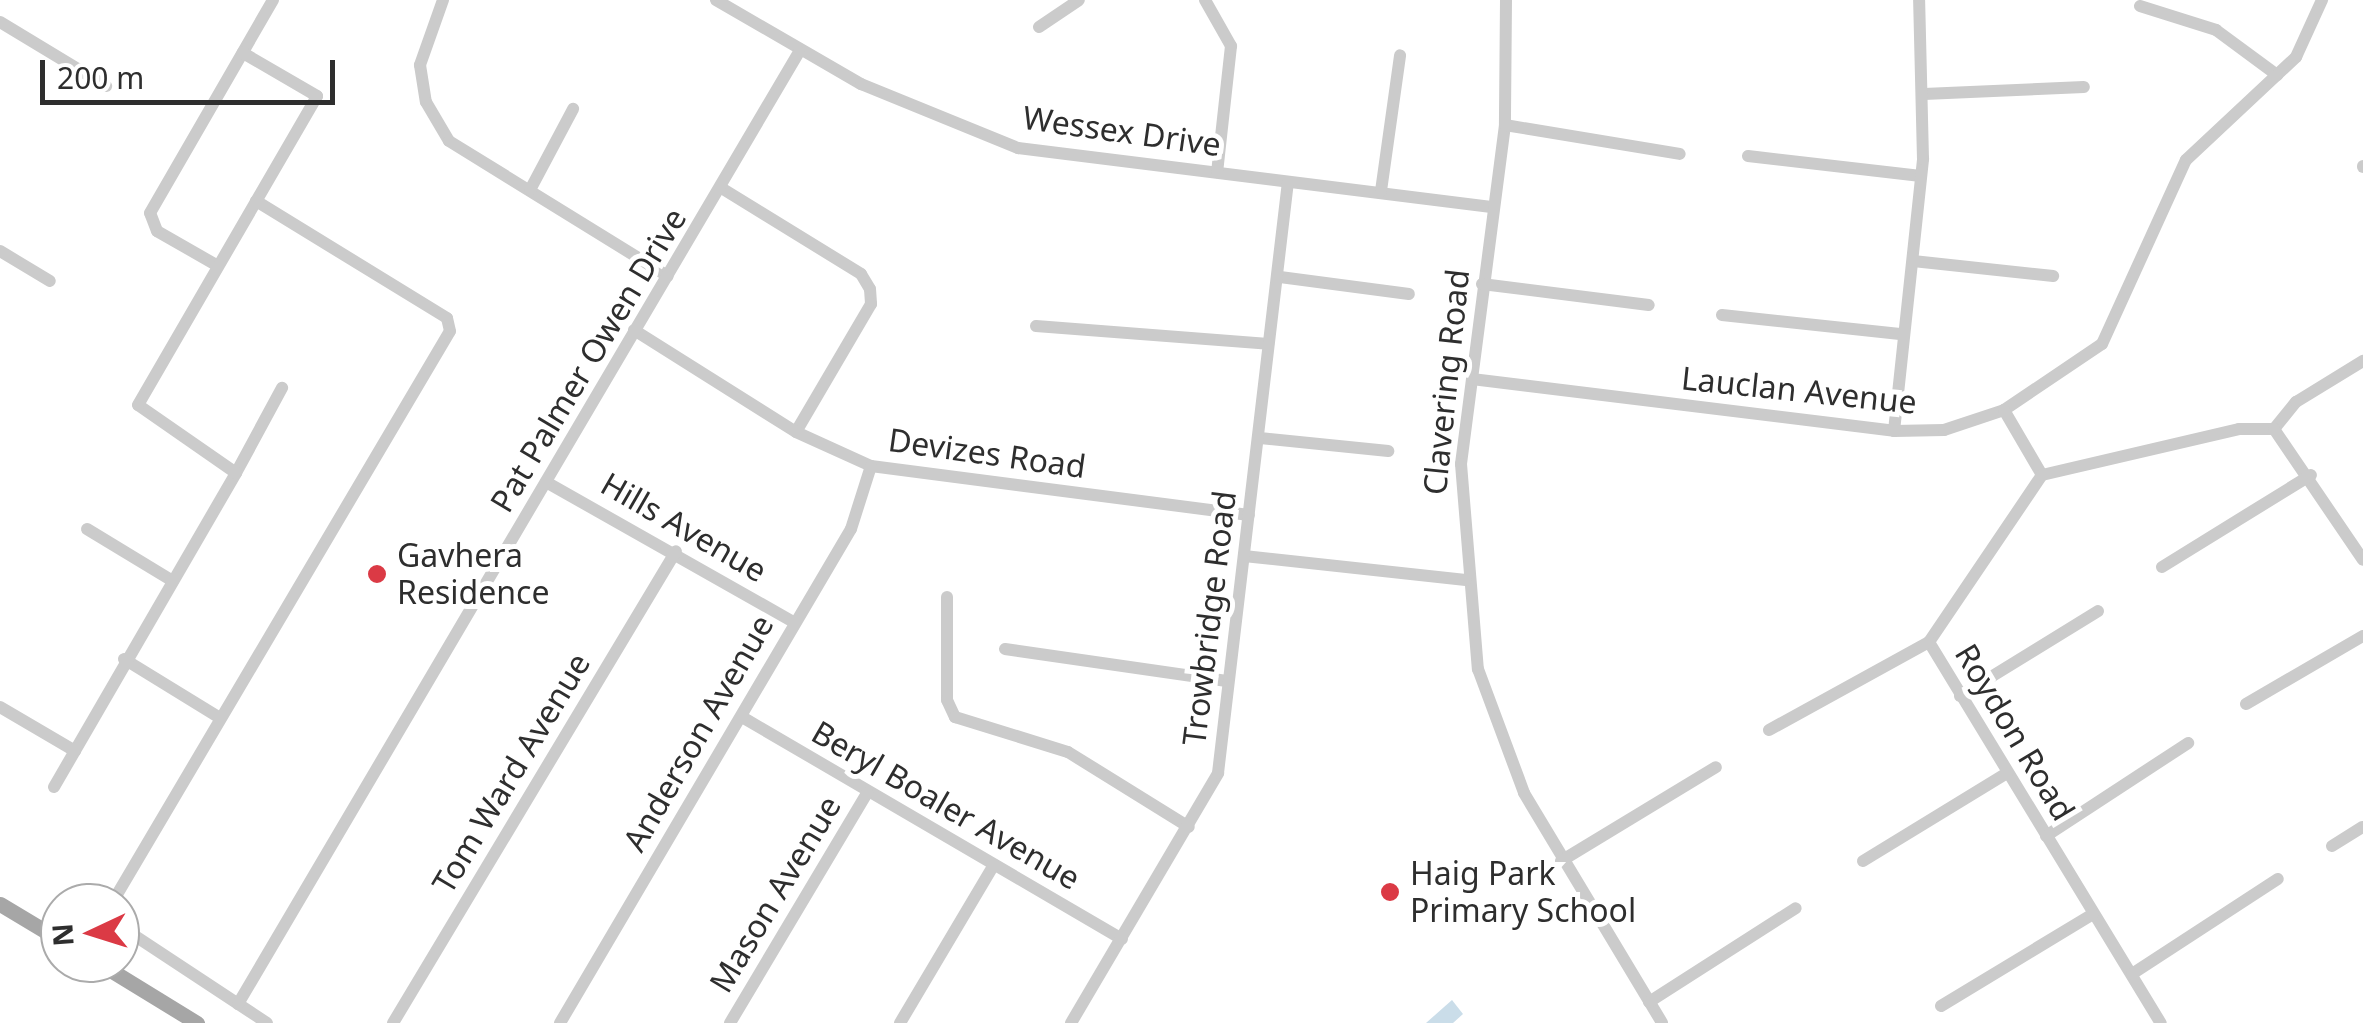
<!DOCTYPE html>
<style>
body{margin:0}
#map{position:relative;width:2363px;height:1023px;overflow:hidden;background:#fff;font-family:"Noto Sans",sans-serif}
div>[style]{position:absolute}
.water>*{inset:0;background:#cadde9}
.minor>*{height:12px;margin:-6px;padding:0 6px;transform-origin:6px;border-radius:6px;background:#cbcbcb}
.major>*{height:15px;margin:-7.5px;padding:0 7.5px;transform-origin:7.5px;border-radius:7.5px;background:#a6a6a6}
.dots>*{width:28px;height:28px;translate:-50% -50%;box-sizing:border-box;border:5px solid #fff;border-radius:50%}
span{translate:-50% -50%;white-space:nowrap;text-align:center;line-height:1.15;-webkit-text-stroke:10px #fff;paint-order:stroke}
.street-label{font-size:32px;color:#2e2e2e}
.poi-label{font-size:32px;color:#2e2e2e}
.left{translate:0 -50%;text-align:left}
.north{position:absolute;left:40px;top:883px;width:100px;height:100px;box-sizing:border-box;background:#fff;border:2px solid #ababab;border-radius:50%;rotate:266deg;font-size:28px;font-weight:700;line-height:40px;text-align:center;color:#2e2e2e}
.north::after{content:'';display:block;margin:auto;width:35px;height:45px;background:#db3a45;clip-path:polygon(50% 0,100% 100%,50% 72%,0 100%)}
.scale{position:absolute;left:40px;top:60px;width:295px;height:45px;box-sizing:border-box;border:5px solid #2e2e2e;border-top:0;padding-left:12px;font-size:30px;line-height:35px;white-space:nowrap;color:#2e2e2e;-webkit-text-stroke:8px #fff;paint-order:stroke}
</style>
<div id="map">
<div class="water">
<i style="clip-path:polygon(1452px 1000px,1463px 1014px,1453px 1023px,1426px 1023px)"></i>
</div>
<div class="minor">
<i style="left:443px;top:0;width:69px;rotate:109.5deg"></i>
<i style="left:420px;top:65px;width:37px;rotate:81deg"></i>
<i style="left:426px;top:102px;width:45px;rotate:59.5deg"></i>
<i style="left:449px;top:141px;width:257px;rotate:31.7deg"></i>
<i style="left:716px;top:0;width:168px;rotate:30.1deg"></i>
<i style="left:861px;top:84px;width:170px;rotate:22.2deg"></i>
<i style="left:1018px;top:148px;width:479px;rotate:7.1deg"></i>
<i style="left:1205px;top:0;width:53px;rotate:60.5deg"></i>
<i style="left:1231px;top:46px;width:127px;rotate:96.3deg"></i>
<i style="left:1506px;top:0;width:125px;rotate:90.5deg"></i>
<i style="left:1505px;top:125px;width:342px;rotate:97.4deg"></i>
<i style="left:1461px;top:464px;width:206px;rotate:85.3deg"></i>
<i style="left:1478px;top:669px;width:132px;rotate:69.6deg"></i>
<i style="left:1524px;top:793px;width:268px;rotate:59deg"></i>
<i style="left:2140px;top:6px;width:80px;rotate:17.5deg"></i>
<i style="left:2216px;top:30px;width:76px;rotate:36.4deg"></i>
<i style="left:0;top:22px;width:124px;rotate:31.1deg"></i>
<i style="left:1039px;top:27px;width:48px;rotate:-34deg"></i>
<i style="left:1924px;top:94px;width:160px;rotate:-2.5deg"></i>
<i style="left:1505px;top:125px;width:177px;rotate:9.4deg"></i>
<i style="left:1748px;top:156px;width:174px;rotate:6.6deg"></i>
<i style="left:2363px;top:167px;width:1px;rotate:-90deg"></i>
<i style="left:723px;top:189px;width:162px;rotate:31.6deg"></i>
<i style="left:861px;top:274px;width:17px;rotate:59deg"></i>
<i style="left:870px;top:289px;width:15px;rotate:86deg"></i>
<i style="left:871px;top:304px;width:148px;rotate:120.4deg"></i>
<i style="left:530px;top:190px;width:92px;rotate:-62deg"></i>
<i style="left:1381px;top:191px;width:137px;rotate:-82deg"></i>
<i style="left:0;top:251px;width:58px;rotate:31deg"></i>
<i style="left:1913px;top:261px;width:141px;rotate:6.1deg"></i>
<i style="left:218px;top:266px;width:70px;rotate:-150.2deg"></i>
<i style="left:157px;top:231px;width:19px;rotate:-111deg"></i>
<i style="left:150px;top:213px;width:246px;rotate:-60deg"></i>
<i style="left:1280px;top:277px;width:130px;rotate:7.5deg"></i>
<i style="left:1482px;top:284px;width:168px;rotate:7.2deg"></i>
<i style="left:1722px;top:315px;width:179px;rotate:6.1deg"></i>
<i style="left:1036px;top:326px;width:233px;rotate:4.4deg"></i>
<i style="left:634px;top:330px;width:191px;rotate:32.2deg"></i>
<i style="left:796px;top:432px;width:82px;rotate:24.4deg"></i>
<i style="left:871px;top:466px;width:381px;rotate:7.4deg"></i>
<i style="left:1472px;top:379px;width:425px;rotate:7deg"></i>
<i style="left:1894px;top:431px;width:50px;rotate:-1.1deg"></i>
<i style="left:1944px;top:430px;width:63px;rotate:-18.4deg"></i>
<i style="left:2004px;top:410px;width:118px;rotate:-34deg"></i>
<i style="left:2102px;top:344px;width:202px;rotate:-65.5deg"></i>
<i style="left:2186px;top:160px;width:151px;rotate:-43.1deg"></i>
<i style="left:2296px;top:57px;width:63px;rotate:-65.5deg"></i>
<i style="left:2004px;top:410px;width:75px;rotate:59.7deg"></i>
<i style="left:2274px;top:429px;width:35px;rotate:-51deg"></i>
<i style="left:2296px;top:402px;width:79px;rotate:-31.5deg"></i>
<i style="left:1894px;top:431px;width:274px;rotate:-83.9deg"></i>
<i style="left:1923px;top:159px;width:159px;rotate:-91.4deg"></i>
<i style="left:1260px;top:438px;width:129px;rotate:5.8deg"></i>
<i style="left:236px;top:473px;width:97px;rotate:-61.6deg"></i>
<i style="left:2042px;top:475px;width:202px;rotate:124.1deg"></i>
<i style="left:1929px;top:642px;width:446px;rotate:58.7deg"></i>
<i style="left:2042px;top:475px;width:202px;rotate:-13.1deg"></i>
<i style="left:2239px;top:429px;width:35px"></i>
<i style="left:2274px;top:429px;width:158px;rotate:55.8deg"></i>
<i style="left:546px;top:482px;width:284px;rotate:29.5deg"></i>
<i style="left:87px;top:529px;width:100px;rotate:31.2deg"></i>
<i style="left:1244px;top:556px;width:223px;rotate:6.2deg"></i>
<i style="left:2162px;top:567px;width:175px;rotate:-31.7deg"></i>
<i style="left:947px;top:597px;width:103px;rotate:90deg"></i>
<i style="left:947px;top:700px;width:19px;rotate:65deg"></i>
<i style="left:955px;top:717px;width:118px;rotate:17.2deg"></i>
<i style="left:1068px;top:752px;width:142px;rotate:31.8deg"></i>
<i style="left:1005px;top:649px;width:224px;rotate:8.2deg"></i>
<i style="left:124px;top:659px;width:113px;rotate:31.6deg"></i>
<i style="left:1960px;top:696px;width:162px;rotate:-31.6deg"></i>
<i style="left:2246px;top:704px;width:135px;rotate:-30.2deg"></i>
<i style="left:0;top:707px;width:87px;rotate:30.4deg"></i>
<i style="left:742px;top:717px;width:440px;rotate:30.3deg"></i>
<i style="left:1769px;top:730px;width:183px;rotate:-28.8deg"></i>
<i style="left:54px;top:787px;width:363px;rotate:-59.9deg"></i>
<i style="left:236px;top:473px;width:119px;rotate:-145.2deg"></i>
<i style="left:138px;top:405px;width:357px;rotate:-59.9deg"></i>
<i style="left:317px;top:96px;width:86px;rotate:-149.8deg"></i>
<i style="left:2046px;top:836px;width:170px;rotate:-33.2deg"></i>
<i style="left:2332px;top:846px;width:36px;rotate:-32deg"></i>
<i style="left:1561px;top:861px;width:181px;rotate:-31.2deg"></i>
<i style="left:1863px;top:861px;width:169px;rotate:-31.4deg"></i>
<i style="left:112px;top:903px;width:664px;rotate:-59.42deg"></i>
<i style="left:450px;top:331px;width:13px;rotate:-103deg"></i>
<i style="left:447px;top:318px;width:224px;rotate:-148.5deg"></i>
<i style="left:120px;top:926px;width:176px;rotate:33.4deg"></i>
<i style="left:2132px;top:974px;width:174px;rotate:-33.1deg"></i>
<i style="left:1649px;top:1002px;width:174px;rotate:-32.6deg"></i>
<i style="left:238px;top:1004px;width:1105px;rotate:-59.49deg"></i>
<i style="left:1941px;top:1006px;width:178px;rotate:-31.2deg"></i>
<i style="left:393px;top:1023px;width:550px;rotate:-59.05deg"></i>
<i style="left:560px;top:1023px;width:573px;rotate:-59.5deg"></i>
<i style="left:851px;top:529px;width:66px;rotate:-72.4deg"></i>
<i style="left:730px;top:1023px;width:268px;rotate:-59.2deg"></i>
<i style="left:900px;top:1023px;width:184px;rotate:-59.3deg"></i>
<i style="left:1071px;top:1023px;width:290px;rotate:-59.5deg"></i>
<i style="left:1218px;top:773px;width:595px;rotate:-83.25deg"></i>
</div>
<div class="major">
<i style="left:0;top:904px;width:70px;rotate:31deg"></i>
<i style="left:99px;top:963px;width:115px;rotate:31.5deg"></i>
</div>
<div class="dots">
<i style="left:377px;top:574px;background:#db3a45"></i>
<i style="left:1390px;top:892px;background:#db3a45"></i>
</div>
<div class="street-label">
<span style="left:1122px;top:131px;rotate:8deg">Wessex Drive</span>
<span style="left:588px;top:360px;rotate:-59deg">Pat Palmer Owen Drive</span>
<span style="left:1446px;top:382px;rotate:-84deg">Clavering Road</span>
<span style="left:1799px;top:390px;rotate:6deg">Lauclan Avenue</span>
<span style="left:987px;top:453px;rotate:8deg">Devizes Road</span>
<span style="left:684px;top:527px;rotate:30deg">Hills Avenue</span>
<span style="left:1209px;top:618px;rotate:-83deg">Trowbridge Road</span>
<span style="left:2015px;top:732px;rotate:59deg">Roydon Road</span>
<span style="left:698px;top:733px;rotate:-60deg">Anderson Avenue</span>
<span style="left:511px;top:773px;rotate:-59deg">Tom Ward Avenue</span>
<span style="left:946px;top:805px;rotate:30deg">Beryl Boaler Avenue</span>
<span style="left:775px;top:894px;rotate:-59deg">Mason Avenue</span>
</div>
<div class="poi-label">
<span class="left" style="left:397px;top:574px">Gavhera<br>Residence</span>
<span class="left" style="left:1410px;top:892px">Haig Park<br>Primary School</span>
</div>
<div class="north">N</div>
<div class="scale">200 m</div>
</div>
